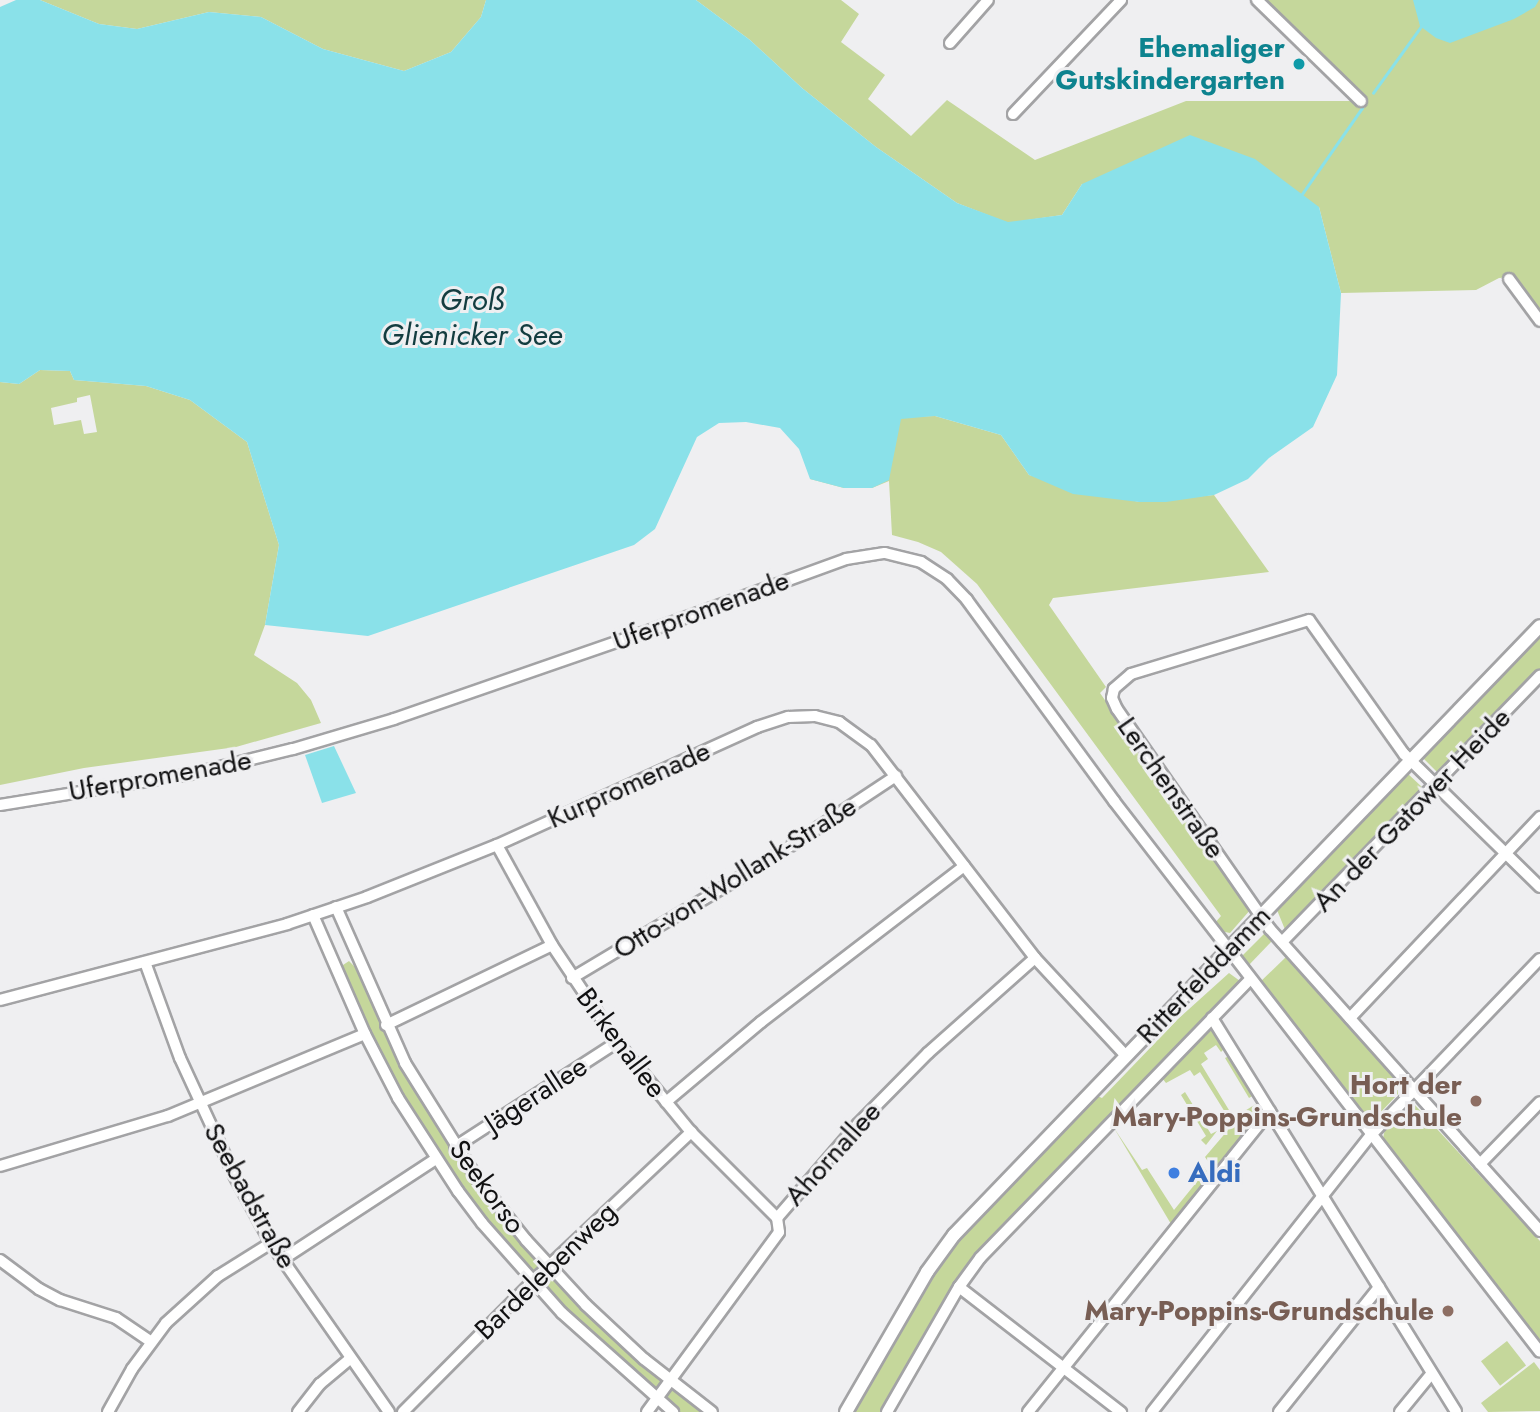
<!DOCTYPE html>
<meta charset="utf-8">
<style>
body{margin:0}
#map{position:relative;width:1540px;height:1412px;overflow:hidden;background:#efeff1;font-family:Jost,sans-serif}
div>[style]{position:absolute}
.green>*{inset:0;background:#c5d79b;transform-origin:0 0}
.water>*{inset:0;background:#8ae1e9}
.stream>*{height:2.5px;margin:-1.25px;padding:0 1.25px;transform-origin:1.25px;border-radius:1.25px;background:#8ae1e9}
.roads{filter:drop-shadow(2px 0 #a3a3a5) drop-shadow(-2px 0 #a3a3a5) drop-shadow(0 2px #a3a3a5) drop-shadow(0 -2px #a3a3a5)}
.minor>*{height:10px;margin:-5px;padding:0 5px;transform-origin:5px;border-radius:5px;background:#fff}
.major>*{height:12px;margin:-6px;padding:0 6px;transform-origin:6px;border-radius:6px;background:#fff}
.dots>*{width:19px;height:19px;translate:-50% -50%;box-sizing:border-box;border:4px solid #efeff1;border-radius:50%}
span{translate:-50% -50%;white-space:nowrap;text-align:center;line-height:1.15;-webkit-text-stroke:6px #efeff1;paint-order:stroke}
.culture-label{font-size:28px;color:#0d838f;font-weight:700}
.right{translate:-100% -50%;text-align:right}
.street-label{font-size:28px;color:#111112}
.education-label{font-size:28px;color:#785e54;font-weight:700}
.shop-label{font-size:28px;color:#366cbe;font-weight:700}
.left{translate:0 -50%;text-align:left}
.water-label{font-size:30px;color:#133d40;font-style:italic}
</style>
<div id="map">
<div class="green">
<i style="clip-path:polygon(40px 0,486px 0,481px 17px,451px 52px,404px 71px,323px 49px,261px 17px,209px 12px,137px 29px,99px 24px)"></i>
<i style="clip-path:polygon(696px 0,841px 0,859px 14px,841px 42px,885px 75px,868px 99px,911px 136px,947px 100px,1035px 160px,1186px 101px,1360px 101px,1257px 0,1540px 0,1540px 310px,1514px 277px,1499px 278px,1476px 290px,1341px 293px,1319px 207px,1082px 184px,1062px 215px,1008px 223px,957px 203px,876px 147px,802px 88px,750px 40px)"></i>
<i style="clip-path:polygon(evenodd,40px 370px,70px 371px,74px 380px,146px 386px,190px 400px,247px 442px,279px 545px,265px 625px,254px 655px,297px 683px,311px 700px,321px 723px,236px 747px,84px 768px,0 785px,0 382px,19px 384px,40px 370px,90px 395px,97px 432px,84px 434px,81px 420px,54px 425px,51px 408px,77px 402px,77px 398px,90px 395px)"></i>
<i style="clip-path:polygon(935px 416px,1001px 435px,1029px 475px,1139px 502px,1214px 495px,1269px 572px,1053px 598px,1049px 605px,1106px 687px,1100px 693px,1251px 909px,1230px 933px,1220px 931px,1214px 924px,1221px 916px,977px 584px,941px 552px,918px 542px,892px 535px,889px 481px,872px 488px,844px 488px,810px 479px,866px 418px)"></i>
<i style="clip-path:polygon(1540px 633px,1540px 671px,1438px 773px,1421px 756px)"></i>
<i style="clip-path:polygon(1406px 772px,1423px 788px,1422px 791px,1286px 932px,1277px 910px)"></i>
<i style="clip-path:polygon(1265px 933px,1274px 939px,1247px 967px,1241px 957px)"></i>
<i style="clip-path:polygon(1286px 957px,1397px 1081px,1398px 1094px,1378px 1115px,1360px 1114px,1259px 983px)"></i>
<i style="clip-path:polygon(349px 961px,355px 967px,410px 1082px,447px 1141px,485px 1195px,541px 1265px,542px 1268px,534px 1275px,469px 1199px,408px 1107px,359px 1012px,340px 967px)"></i>
<i style="clip-path:polygon(1229px 973px,1240px 981px,1237px 986px,970px 1263px,883px 1412px,853px 1412px,948px 1250px,1095px 1095px,1102px 1098px,1178px 1019px)"></i>
<i style="clip-path:polygon(1209px 1030px,1214px 1031px,1225px 1048px,1221px 1052px,1216px 1045px,1204px 1053px,1208px 1059px,1201px 1064px,1232px 1115px,1228px 1117px,1200px 1072px,1194px 1076px,1190px 1070px,1166px 1083px,1162px 1078px)"></i>
<i style="clip-path:polygon(1229px 1056px,1254px 1095px,1249px 1098px,1225px 1058px)"></i>
<i style="clip-path:polygon(1185px 1092px,1211px 1134px,1217px 1131px,1206px 1145px,1201px 1140px,1206px 1136px,1181px 1095px)"></i>
<i style="clip-path:polygon(1259px 1102px,1260px 1112px,1215px 1168px,1211px 1166px,1205px 1157px,1228px 1130px,1224px 1124px)"></i>
<i style="clip-path:polygon(1414px 1104px,1540px 1241px,1540px 1346px,1382px 1143px,1385px 1129px,1407px 1106px)"></i>
<i style="clip-path:polygon(1114px 1128px,1142px 1170px,1147px 1168px,1174px 1210px,1200px 1178px,1193px 1167px,1201px 1162px,1209px 1175px,1171px 1224px)"></i>
<i style="clip-path:polygon(547px 1274px,663px 1380px,657px 1392px,571px 1316px,538px 1282px)"></i>
<i style="left:1507px;top:1341px;width:31px;height:33px;rotate:52deg"></i>
<i style="clip-path:polygon(1534px 1362px,1540px 1370px,1540px 1411px,1488px 1412px,1481px 1403px)"></i>
<i style="clip-path:polygon(669px 1387px,672px 1387px,705px 1412px,680px 1412px,663px 1398px)"></i>
</div>
<div class="water">
<i style="clip-path:polygon(16px 0,40px 0,99px 24px,137px 29px,209px 12px,261px 17px,323px 49px,404px 71px,451px 52px,481px 17px,486px 0,696px 0,750px 40px,802px 88px,876px 147px,957px 203px,1008px 222px,1062px 215px,1082px 184px,1190px 135px,1255px 159px,1319px 207px,1341px 293px,1337px 375px,1313px 427px,1269px 458px,1248px 479px,1214px 495px,1166px 502px,1139px 502px,1073px 494px,1029px 475px,1001px 435px,935px 416px,901px 419px,889px 480px,872px 488px,844px 488px,810px 479px,799px 449px,780px 428px,746px 422px,719px 423px,697px 437px,655px 529px,634px 545px,368px 636px,265px 625px,279px 545px,247px 442px,190px 400px,146px 386px,74px 380px,70px 371px,40px 370px,19px 384px,0 382px,0 7px)"></i>
<i style="clip-path:polygon(1413px 0,1539px 0,1535px 7px,1514px 19px,1450px 43px,1436px 38px,1420px 26px)"></i>
<i style="clip-path:polygon(334px 746px,356px 793px,322px 803px,305px 755px)"></i>
</div>
<div class="stream">
<i style="left:1373px;top:93px;width:84px;rotate:-54.2deg"></i>
<i style="left:1302px;top:194px;width:105px;rotate:-55.1deg"></i>
</div>
<div class="roads">
<div class="minor">
<i style="left:1257px;top:0;width:145px;rotate:44.2deg"></i>
<i style="left:950px;top:43px;width:57px;rotate:-48.5deg"></i>
<i style="left:1013px;top:114px;width:157px;rotate:-46.5deg"></i>
<i style="left:1509px;top:279px;width:52px;rotate:53.6deg"></i>
<i style="left:0;top:805px;width:193px;rotate:-9.2deg"></i>
<i style="left:191px;top:774px;width:105px;rotate:-13.8deg"></i>
<i style="left:293px;top:749px;width:105px;rotate:-16.5deg"></i>
<i style="left:394px;top:719px;width:263px;rotate:-19.1deg"></i>
<i style="left:643px;top:633px;width:216px;rotate:-20deg"></i>
<i style="left:846px;top:559px;width:39px;rotate:-9deg"></i>
<i style="left:885px;top:553px;width:37px;rotate:14deg"></i>
<i style="left:921px;top:562px;width:31px;rotate:33deg"></i>
<i style="left:947px;top:579px;width:29px;rotate:46deg"></i>
<i style="left:967px;top:600px;width:249px;rotate:53.8deg"></i>
<i style="left:1114px;top:801px;width:696px;rotate:52.29deg"></i>
<i style="left:497px;top:845px;width:114px;rotate:61.2deg"></i>
<i style="left:552px;top:945px;width:117px;rotate:56.2deg"></i>
<i style="left:617px;top:1042px;width:117px;rotate:50.6deg"></i>
<i style="left:691px;top:1132px;width:122px;rotate:45deg"></i>
<i style="left:1540px;top:887px;width:190px;rotate:-135.6deg"></i>
<i style="left:1404px;top:754px;width:164px;rotate:-125.3deg"></i>
<i style="left:1309px;top:620px;width:186px;rotate:163.1deg"></i>
<i style="left:1131px;top:674px;width:23px;rotate:139deg"></i>
<i style="left:1114px;top:689px;width:9px;rotate:103deg"></i>
<i style="left:1112px;top:698px;width:12px;rotate:66deg"></i>
<i style="left:1117px;top:709px;width:268px;rotate:55.2deg"></i>
<i style="left:1270px;top:929px;width:405px;rotate:48.2deg"></i>
<i style="left:336px;top:907px;width:171px;rotate:66.1deg"></i>
<i style="left:405px;top:1063px;width:138px;rotate:58deg"></i>
<i style="left:478px;top:1180px;width:77px;rotate:51.3deg"></i>
<i style="left:526px;top:1240px;width:88px;rotate:47.3deg"></i>
<i style="left:586px;top:1305px;width:79px;rotate:43deg"></i>
<i style="left:644px;top:1359px;width:86px;rotate:37.9deg"></i>
<i style="left:313px;top:915px;width:130px;rotate:66.4deg"></i>
<i style="left:365px;top:1034px;width:72px;rotate:62.7deg"></i>
<i style="left:398px;top:1098px;width:111px;rotate:57.2deg"></i>
<i style="left:458px;top:1191px;width:40px;rotate:53deg"></i>
<i style="left:482px;top:1223px;width:120px;rotate:48.4deg"></i>
<i style="left:562px;top:1313px;width:149px;rotate:41.7deg"></i>
<i style="left:1282px;top:942px;width:371px;rotate:-45.9deg"></i>
<i style="left:145px;top:962px;width:102px;rotate:70deg"></i>
<i style="left:180px;top:1058px;width:129px;rotate:65.2deg"></i>
<i style="left:234px;top:1175px;width:77px;rotate:61.4deg"></i>
<i style="left:271px;top:1243px;width:206px;rotate:55.1deg"></i>
<i style="left:572px;top:978px;width:226px;rotate:-30.9deg"></i>
<i style="left:766px;top:862px;width:156px;rotate:-33.5deg"></i>
<i style="left:0;top:1000px;width:297px;rotate:-14.8deg"></i>
<i style="left:287px;top:924px;width:84px;rotate:-18.6deg"></i>
<i style="left:367px;top:897px;width:140px;rotate:-21.8deg"></i>
<i style="left:497px;top:845px;width:286px;rotate:-24.4deg"></i>
<i style="left:757px;top:727px;width:33px;rotate:-18deg"></i>
<i style="left:788px;top:717px;width:27px;rotate:-2deg"></i>
<i style="left:815px;top:716px;width:25px;rotate:14deg"></i>
<i style="left:839px;top:722px;width:39px;rotate:36deg"></i>
<i style="left:871px;top:745px;width:269px;rotate:52.4deg"></i>
<i style="left:1035px;top:958px;width:134px;rotate:47.1deg"></i>
<i style="left:1212px;top:1018px;width:463px;rotate:58.2deg"></i>
<i style="left:1350px;top:1018px;width:277px;rotate:-46.6deg"></i>
<i style="left:386px;top:1025px;width:184px;rotate:-25.7deg"></i>
<i style="left:666px;top:1102px;width:124px;rotate:-40.1deg"></i>
<i style="left:761px;top:1022px;width:256px;rotate:-37.5deg"></i>
<i style="left:455px;top:1147px;width:193px;rotate:-32.9deg"></i>
<i style="left:1480px;top:1164px;width:86px;rotate:-45.9deg"></i>
<i style="left:0;top:1166px;width:175px;rotate:-16.6deg"></i>
<i style="left:168px;top:1116px;width:213px;rotate:-22.6deg"></i>
<i style="left:777px;top:1218px;width:124px;rotate:-49.2deg"></i>
<i style="left:858px;top:1124px;width:100px;rotate:-45.4deg"></i>
<i style="left:928px;top:1053px;width:143px;rotate:-41.6deg"></i>
<i style="left:283px;top:1259px;width:183px;rotate:-33.2deg"></i>
<i style="left:0;top:1260px;width:49px;rotate:36.6deg"></i>
<i style="left:39px;top:1289px;width:24px;rotate:28deg"></i>
<i style="left:60px;top:1300px;width:59px;rotate:17.8deg"></i>
<i style="left:116px;top:1318px;width:41px;rotate:34.1deg"></i>
<i style="left:959px;top:1287px;width:205px;rotate:37.7deg"></i>
<i style="left:108px;top:1412px;width:49px;rotate:-60.8deg"></i>
<i style="left:132px;top:1369px;width:57px;rotate:-53.5deg"></i>
<i style="left:166px;top:1323px;width:70px;rotate:-42.1deg"></i>
<i style="left:218px;top:1276px;width:62px;rotate:-31.9deg"></i>
<i style="left:298px;top:1412px;width:36px;rotate:-52deg"></i>
<i style="left:320px;top:1384px;width:39px;rotate:-40deg"></i>
<i style="left:403px;top:1412px;width:183px;rotate:-45.2deg"></i>
<i style="left:532px;top:1282px;width:219px;rotate:-43.3deg"></i>
<i style="left:647px;top:1412px;width:223px;rotate:-53.7deg"></i>
<i style="left:779px;top:1232px;width:14px;rotate:-98deg"></i>
<i style="left:887px;top:1412px;width:144px;rotate:-60.1deg"></i>
<i style="left:959px;top:1287px;width:36px;rotate:-54deg"></i>
<i style="left:980px;top:1258px;width:388px;rotate:-45.9deg"></i>
<i style="left:1028px;top:1412px;width:386px;rotate:-51.2deg"></i>
<i style="left:1152px;top:1412px;width:353px;rotate:-51.7deg"></i>
<i style="left:1371px;top:1135px;width:244px;rotate:-46.2deg"></i>
<i style="left:1279px;top:1412px;width:160px;rotate:-51.3deg"></i>
<i style="left:1400px;top:1412px;width:50px;rotate:-50.6deg"></i>
</div>
<div class="major">
<i style="left:846px;top:1412px;width:162px;rotate:-59.9deg"></i>
<i style="left:927px;top:1272px;width:46px;rotate:-53.9deg"></i>
<i style="left:954px;top:1235px;width:845px;rotate:-46.1deg"></i>
</div>
</div>
<div class="dots">
<i style="left:1299px;top:64px;background:#0f9aa8"></i>
<i style="left:1476px;top:1101px;background:#8d6e63"></i>
<i style="left:1174px;top:1173px;background:#3f7fe0"></i>
<i style="left:1448px;top:1311px;background:#8d6e63"></i>
</div>
<div class="culture-label">
<span class="right" style="left:1285px;top:64px">Ehemaliger<br>Gutskindergarten</span>
</div>
<div class="street-label">
<span style="left:701px;top:611px;rotate:-20deg">Uferpromenade</span>
<span style="left:160px;top:776px;rotate:-10deg">Uferpromenade</span>
<span style="left:629px;top:785px;rotate:-24deg">Kurpromenade</span>
<span style="left:1171px;top:788px;rotate:55deg">Lerchenstraße</span>
<span style="left:1412px;top:810px;rotate:-46deg">An der Gatower Heide</span>
<span style="left:735px;top:878px;rotate:-32deg">Otto-von-Wollank-Straße</span>
<span style="left:1204px;top:975px;rotate:-46deg">Ritterfelddamm</span>
<span style="left:621px;top:1043px;rotate:53deg">Birkenallee</span>
<span style="left:536px;top:1095px;rotate:-33deg">Jägerallee</span>
<span style="left:833px;top:1154px;rotate:-48deg">Ahornallee</span>
<span style="left:487px;top:1187px;rotate:54deg">Seekorso</span>
<span style="left:250px;top:1196px;rotate:61deg">Seebadstraße</span>
<span style="left:546px;top:1271px;rotate:-44deg">Bardelebenweg</span>
</div>
<div class="education-label">
<span class="right" style="left:1462px;top:1101px">Hort der<br>Mary-Poppins-Grundschule</span>
<span class="right" style="left:1434px;top:1311px">Mary-Poppins-Grundschule</span>
</div>
<div class="shop-label">
<span class="left" style="left:1188px;top:1173px">Aldi</span>
</div>
<div class="water-label">
<span style="left:472px;top:317px">Groß<br>Glienicker See</span>
</div>
</div>
